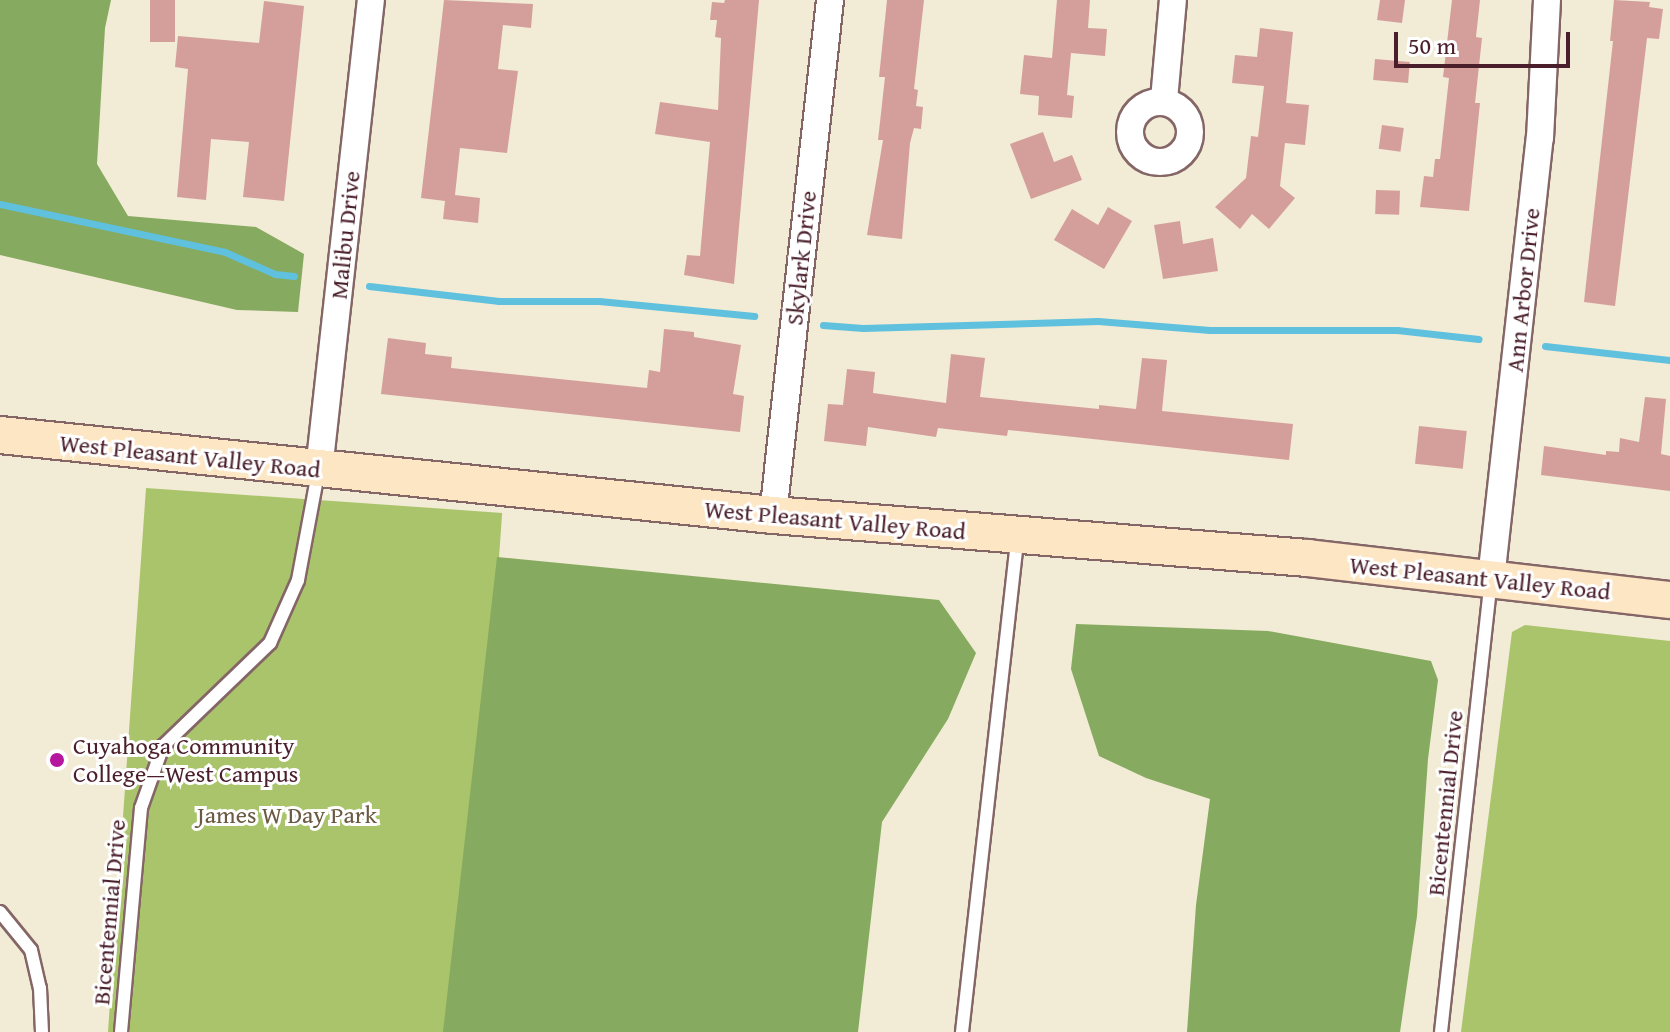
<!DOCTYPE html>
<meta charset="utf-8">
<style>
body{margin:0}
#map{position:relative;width:1670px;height:1032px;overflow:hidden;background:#f2ebd5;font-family:"Gentium Book Plus",serif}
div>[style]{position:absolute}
.green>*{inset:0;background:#a9c46b;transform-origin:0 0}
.forest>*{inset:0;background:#86aa5f}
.stream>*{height:7px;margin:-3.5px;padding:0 3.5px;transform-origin:3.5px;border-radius:3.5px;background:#5fc1dd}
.building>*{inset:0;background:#d49f9b;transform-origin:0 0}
.roads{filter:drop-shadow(2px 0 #856666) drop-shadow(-2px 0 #856666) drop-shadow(0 2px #856666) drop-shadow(0 -2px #856666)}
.lane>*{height:12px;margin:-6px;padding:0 6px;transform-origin:6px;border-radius:6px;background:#fff}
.street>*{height:26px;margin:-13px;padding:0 13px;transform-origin:13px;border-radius:13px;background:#fff}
.street>.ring{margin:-13px;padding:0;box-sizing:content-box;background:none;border:26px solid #fff;border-radius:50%}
.secondary>*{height:36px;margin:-18px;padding:0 18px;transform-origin:18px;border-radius:18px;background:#fce6c4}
.dots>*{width:22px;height:22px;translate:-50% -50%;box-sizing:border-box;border:4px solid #fff;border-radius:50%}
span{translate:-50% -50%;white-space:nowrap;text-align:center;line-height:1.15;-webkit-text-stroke:6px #fff;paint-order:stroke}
.street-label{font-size:24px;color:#4a1f2b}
.poi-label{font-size:24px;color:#4a1f2b}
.left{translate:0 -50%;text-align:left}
.park-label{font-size:24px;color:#6b5941}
.scale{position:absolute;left:1394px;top:32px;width:176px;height:36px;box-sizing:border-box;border:4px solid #4a1f2b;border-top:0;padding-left:10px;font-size:24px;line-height:28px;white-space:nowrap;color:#4a1f2b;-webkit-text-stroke:6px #fff;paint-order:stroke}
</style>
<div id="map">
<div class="green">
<i style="left:146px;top:488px;width:357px;height:548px;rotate:4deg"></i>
<i style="clip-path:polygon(1525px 625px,1670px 641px,1670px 1032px,1461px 1032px,1512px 632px)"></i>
</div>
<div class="forest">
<i style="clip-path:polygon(0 0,111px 0,105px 28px,97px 164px,128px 216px,256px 227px,304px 254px,298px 312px,237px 310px,0 255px)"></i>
<i style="clip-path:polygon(497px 557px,939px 600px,976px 653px,948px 719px,882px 822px,858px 1032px,443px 1032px)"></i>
<i style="clip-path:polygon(1076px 624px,1268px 631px,1431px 661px,1438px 680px,1428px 759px,1417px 916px,1400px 1032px,1187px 1032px,1196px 905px,1210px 799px,1146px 778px,1099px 756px,1071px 669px)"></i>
</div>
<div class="stream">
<i style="left:0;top:204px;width:230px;rotate:12deg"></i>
<i style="left:225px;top:252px;width:55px;rotate:23.7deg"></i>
<i style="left:275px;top:274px;width:19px;rotate:6deg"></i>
<i style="left:369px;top:286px;width:131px;rotate:6.6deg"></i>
<i style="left:499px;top:301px;width:100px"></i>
<i style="left:599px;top:301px;width:156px;rotate:5.5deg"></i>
<i style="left:823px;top:325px;width:40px;rotate:4.3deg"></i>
<i style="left:863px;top:328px;width:235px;rotate:-1.7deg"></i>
<i style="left:1098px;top:321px;width:112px;rotate:4.6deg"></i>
<i style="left:1210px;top:330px;width:187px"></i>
<i style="left:1397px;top:330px;width:82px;rotate:6.3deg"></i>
<i style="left:1545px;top:346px;width:126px;rotate:6.4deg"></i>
</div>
<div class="building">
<i style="left:150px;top:0;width:25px;height:42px"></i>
<i style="clip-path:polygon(444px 0,533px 4px,531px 28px,503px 25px,498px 69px,518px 71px,507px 153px,460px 148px,455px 195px,480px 198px,478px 223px,443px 219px,445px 201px,421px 198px)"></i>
<i style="clip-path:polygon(725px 0,759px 0,734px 284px,684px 275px,687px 255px,700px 256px,710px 142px,655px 134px,660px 102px,718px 110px,721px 38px,715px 37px,717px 20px,710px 20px,712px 2px,724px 3px)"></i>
<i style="clip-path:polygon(887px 0,924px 0,914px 89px,918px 90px,916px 106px,923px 107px,921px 129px,914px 128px,910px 143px,902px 239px,867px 235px,883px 140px,878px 140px,885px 77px,879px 77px)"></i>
<i style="clip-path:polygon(1057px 0,1090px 0,1088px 28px,1107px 29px,1105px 56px,1071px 53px,1067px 95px,1074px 96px,1072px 118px,1038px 115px,1039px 96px,1020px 94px,1024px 55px,1052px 58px)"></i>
<i style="clip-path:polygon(1380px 0,1405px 0,1402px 23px,1377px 20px)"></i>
<i style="clip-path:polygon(1452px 0,1480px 0,1476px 37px,1482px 38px,1475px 103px,1480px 103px,1469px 211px,1420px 207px,1424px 176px,1433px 177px,1435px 159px,1440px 159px,1449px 78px,1443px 77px)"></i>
<i style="clip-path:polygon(1614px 0,1650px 2px,1649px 7px,1663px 9px,1659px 39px,1647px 38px,1615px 306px,1584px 302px,1613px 41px,1610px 41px)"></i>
<i style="clip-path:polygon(264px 1px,304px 6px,284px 201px,243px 197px,249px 142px,211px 139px,206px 200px,177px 197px,188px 69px,175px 67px,178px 36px,259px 43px)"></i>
<i style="clip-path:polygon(1260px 28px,1293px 32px,1286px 103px,1309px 105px,1305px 145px,1285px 143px,1280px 186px,1295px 198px,1269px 229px,1252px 214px,1240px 229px,1215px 207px,1246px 178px,1251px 136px,1258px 137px,1264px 86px,1232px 83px,1235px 55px,1257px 57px)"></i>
<i style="left:1375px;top:59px;width:35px;height:21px;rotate:5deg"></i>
<i style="left:1382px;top:125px;width:22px;height:24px;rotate:8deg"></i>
<i style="clip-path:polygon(1043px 132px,1054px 162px,1072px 155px,1082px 180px,1031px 199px,1010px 144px)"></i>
<i style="left:1376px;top:190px;width:24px;height:24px;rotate:2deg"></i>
<i style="clip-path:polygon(1108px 207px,1132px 221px,1104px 269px,1054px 240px,1072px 209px,1098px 225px)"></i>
<i style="clip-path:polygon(1180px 221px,1183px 244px,1213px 238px,1218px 271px,1163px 279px,1154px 225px)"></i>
<i style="clip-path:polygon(664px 329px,694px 332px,694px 337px,741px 345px,733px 394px,744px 396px,740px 432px,381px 394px,388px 338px,426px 343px,425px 354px,452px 357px,451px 368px,647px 388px,649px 370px,660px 372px)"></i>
<i style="clip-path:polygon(951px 354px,985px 358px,980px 397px,1099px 409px,1099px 405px,1136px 409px,1142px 358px,1167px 360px,1162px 411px,1293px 424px,1289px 460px,1008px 430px,1007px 436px,938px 428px,936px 437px,868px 427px,866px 446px,824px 441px,828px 404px,843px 405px,847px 369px,875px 372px,873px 393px,946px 403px)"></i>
<i style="clip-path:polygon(1645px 397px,1666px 399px,1661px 454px,1670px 456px,1670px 491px,1541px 475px,1544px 446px,1606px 455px,1606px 451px,1619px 452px,1620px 438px,1639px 442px)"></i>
<i style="left:1419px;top:426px;width:48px;height:38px;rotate:6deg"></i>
</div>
<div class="roads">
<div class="lane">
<i style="left:0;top:912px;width:49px;rotate:50.8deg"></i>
<i style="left:31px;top:950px;width:39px;rotate:77deg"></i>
<i style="left:40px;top:988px;width:44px;rotate:87.4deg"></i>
<i style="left:121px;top:1032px;width:225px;rotate:-84.9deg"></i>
<i style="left:141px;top:808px;width:66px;rotate:-70.5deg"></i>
<i style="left:163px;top:746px;width:149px;rotate:-43.9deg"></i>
<i style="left:270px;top:643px;width:69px;rotate:-66deg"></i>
<i style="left:298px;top:580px;width:109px;rotate:-79.4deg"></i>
<i style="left:962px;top:1032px;width:495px;rotate:-83.6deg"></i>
<i style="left:1441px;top:1032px;width:453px;rotate:-83.7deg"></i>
</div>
<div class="street">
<i style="left:1164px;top:100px;width:100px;rotate:-84.9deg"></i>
<i class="ring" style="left:1130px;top:102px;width:34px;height:34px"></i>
<i style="left:319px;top:470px;width:473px;rotate:-83.7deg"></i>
<i style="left:773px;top:515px;width:518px;rotate:-83.68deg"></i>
<i style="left:1491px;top:579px;width:444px;rotate:-83.7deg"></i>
<i style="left:1540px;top:138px;width:138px;rotate:-87.1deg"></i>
</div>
<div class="secondary">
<i style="left:0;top:435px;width:777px;rotate:5.91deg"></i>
<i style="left:773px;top:515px;width:536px;rotate:4.6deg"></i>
<i style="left:1307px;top:558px;width:365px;rotate:6.6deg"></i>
</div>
</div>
<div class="dots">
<i style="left:57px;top:760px;background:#b5179e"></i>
</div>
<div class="street-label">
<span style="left:345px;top:235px;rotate:-84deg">Malibu Drive</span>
<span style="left:801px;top:258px;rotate:-84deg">Skylark Drive</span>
<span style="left:1523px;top:290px;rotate:-84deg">Ann Arbor Drive</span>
<span style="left:190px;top:456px;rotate:6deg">West Pleasant Valley Road</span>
<span style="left:835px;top:520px;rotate:5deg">West Pleasant Valley Road</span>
<span style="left:1480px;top:578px;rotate:6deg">West Pleasant Valley Road</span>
<span style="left:1445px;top:803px;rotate:-84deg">Bicentennial Drive</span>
<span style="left:109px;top:912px;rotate:-85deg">Bicentennial Drive</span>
</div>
<div class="poi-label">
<span class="left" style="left:73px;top:760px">Cuyahoga Community<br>College—West Campus</span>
</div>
<div class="park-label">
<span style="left:287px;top:815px">James W Day Park</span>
</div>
<div class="scale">50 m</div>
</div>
